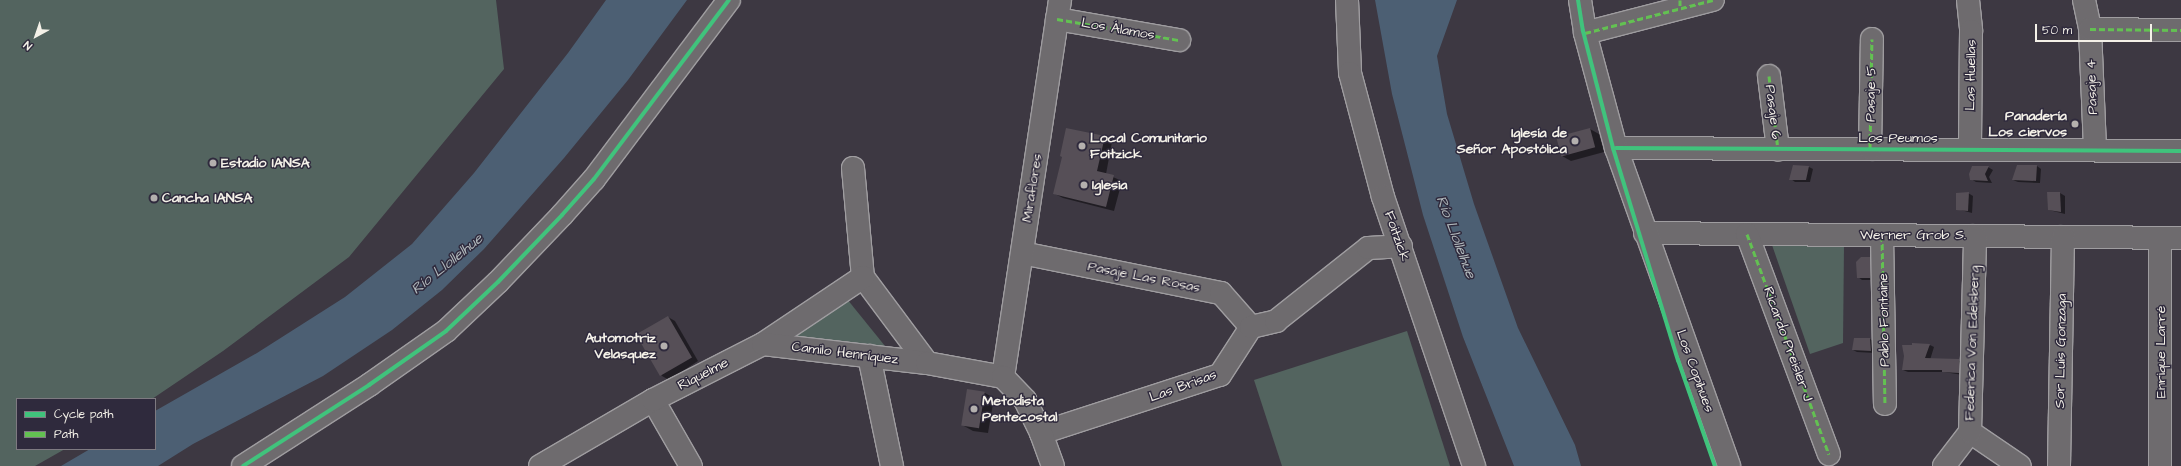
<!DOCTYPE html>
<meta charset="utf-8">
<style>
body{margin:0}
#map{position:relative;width:2181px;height:466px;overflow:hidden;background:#3d3842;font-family:"Architects Daughter",sans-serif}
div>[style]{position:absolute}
.green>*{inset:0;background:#53645f}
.water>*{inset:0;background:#4c5f73}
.shadow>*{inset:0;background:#0007}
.building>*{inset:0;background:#564f57;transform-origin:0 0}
.roads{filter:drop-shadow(1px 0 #9f9da0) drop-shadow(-1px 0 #9f9da0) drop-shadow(0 1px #9f9da0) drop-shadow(0 -1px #9f9da0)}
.minor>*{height:22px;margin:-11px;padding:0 11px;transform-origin:11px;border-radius:11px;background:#6e6b6e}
.major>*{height:22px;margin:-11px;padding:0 11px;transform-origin:11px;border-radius:11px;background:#6e6b6e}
.quiet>*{height:3px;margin-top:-1.5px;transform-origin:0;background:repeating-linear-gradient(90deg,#63c152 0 6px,transparent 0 9px)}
.cycleway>*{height:4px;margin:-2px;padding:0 2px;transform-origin:2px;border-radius:2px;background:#40c37c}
.dots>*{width:11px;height:11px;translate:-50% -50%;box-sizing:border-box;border:2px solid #2f2a3d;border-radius:50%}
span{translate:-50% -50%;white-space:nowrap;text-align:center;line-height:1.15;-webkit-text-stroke:3px #2f2a3d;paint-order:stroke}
.street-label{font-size:14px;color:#f4f1e8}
.poi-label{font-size:14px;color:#f4f1e8;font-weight:700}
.right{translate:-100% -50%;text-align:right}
.left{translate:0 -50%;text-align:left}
.water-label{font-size:15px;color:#b1b8bb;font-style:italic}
.legend{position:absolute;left:16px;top:398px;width:140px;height:52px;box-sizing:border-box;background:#2f2a3d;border:1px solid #7e7a81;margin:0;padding:5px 7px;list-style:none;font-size:12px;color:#f4f1e8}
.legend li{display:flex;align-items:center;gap:8px;height:20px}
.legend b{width:20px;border:1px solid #7e7a81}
.north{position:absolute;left:16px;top:16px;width:40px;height:40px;-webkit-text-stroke:3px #2f2a3d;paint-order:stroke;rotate:220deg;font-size:11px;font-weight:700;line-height:16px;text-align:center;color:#f4f1e8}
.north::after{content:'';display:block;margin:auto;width:14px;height:18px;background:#f4f1e8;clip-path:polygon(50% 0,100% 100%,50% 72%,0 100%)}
.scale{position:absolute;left:2035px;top:24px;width:117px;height:18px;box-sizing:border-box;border:2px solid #f4f1e8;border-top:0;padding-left:5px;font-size:12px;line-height:14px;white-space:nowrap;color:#f4f1e8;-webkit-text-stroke:3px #2f2a3d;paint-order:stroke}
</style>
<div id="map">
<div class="green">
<i style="clip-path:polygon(0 0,496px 0,504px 69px,349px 257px,223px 351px,152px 399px,17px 399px,17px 449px,65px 449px,35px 466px,0 466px)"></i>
<i style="clip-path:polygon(1772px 245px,1844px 245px,1843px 343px,1810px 354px)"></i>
<i style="clip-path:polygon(847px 299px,885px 346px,793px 342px,789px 336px)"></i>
<i style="clip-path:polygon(1407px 331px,1450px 466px,1282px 466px,1254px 380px)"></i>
</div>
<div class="water">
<i style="clip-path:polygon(606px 0,687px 0,628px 80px,564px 158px,484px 249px,442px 290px,392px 330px,323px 376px,193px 444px,158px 466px,61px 466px,90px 449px,155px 449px,155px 411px,257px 353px,345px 297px,412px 244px,474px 173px,568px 53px)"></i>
<i style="clip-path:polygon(1375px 0,1457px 0,1437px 56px,1447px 114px,1474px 204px,1518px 328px,1575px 445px,1581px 466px,1514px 466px,1463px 337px,1423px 215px,1392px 94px)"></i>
</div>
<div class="shadow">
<i style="clip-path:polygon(1590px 129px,1599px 134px,1604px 152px,1571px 161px,1562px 156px,1557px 137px)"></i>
<i style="clip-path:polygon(1104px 137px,1112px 142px,1106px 174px,1122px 181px,1114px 211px,1063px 198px,1055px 194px)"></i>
<i style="clip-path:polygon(1794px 166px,1809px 167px,1813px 169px,1810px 182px,1795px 182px,1791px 179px)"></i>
<i style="clip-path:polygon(2037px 166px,2041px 169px,2040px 183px,2018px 182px,2013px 180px)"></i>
<i style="clip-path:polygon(1988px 167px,1993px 170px,1989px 177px,1992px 183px,1976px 182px,1971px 179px)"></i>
<i style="clip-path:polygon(1968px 193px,1973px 196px,1972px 213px,1957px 209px)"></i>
<i style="clip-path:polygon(2048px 193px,2060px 193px,2065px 196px,2065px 214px,2049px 210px)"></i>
<i style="clip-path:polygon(1870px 258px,1874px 260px,1874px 280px,1862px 280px,1858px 277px)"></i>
<i style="clip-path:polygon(668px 317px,675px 321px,698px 361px,669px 380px,662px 376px,637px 336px)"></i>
<i style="clip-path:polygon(1870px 339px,1875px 342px,1875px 353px,1857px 352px,1853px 350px)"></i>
<i style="clip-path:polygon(1930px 345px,1934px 347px,1930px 360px,1958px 360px,1963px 363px,1963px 375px,1944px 372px,1908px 372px,1903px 370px)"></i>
<i style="clip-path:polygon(968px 390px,985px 393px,994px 398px,988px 433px,973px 431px,964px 426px)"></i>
</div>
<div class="building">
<i style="clip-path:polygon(1066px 128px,1105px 136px,1097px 171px,1114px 175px,1106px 207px,1053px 194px,1062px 157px,1060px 156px)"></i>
<i style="left:1590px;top:128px;width:20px;height:35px;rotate:75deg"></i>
<i style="clip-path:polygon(1793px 165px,1809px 166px,1806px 180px,1789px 180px)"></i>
<i style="clip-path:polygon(2017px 165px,2037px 165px,2036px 181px,2012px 180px)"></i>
<i style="clip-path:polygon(1972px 166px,1989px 166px,1985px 174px,1988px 181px,1970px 180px,1969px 174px)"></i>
<i style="clip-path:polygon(1969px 192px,1968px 211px,1956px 210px,1956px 193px)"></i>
<i style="clip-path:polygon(2047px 192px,2060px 192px,2061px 212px,2048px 210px)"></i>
<i style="clip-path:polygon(1861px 257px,1870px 257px,1870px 278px,1857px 278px,1856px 262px)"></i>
<i style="left:668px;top:316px;width:48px;height:37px;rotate:60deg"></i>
<i style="clip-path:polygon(1854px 338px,1870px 338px,1871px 351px,1852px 350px)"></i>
<i style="clip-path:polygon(1912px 343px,1930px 344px,1925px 358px,1959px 359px,1959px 373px,1942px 372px,1942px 370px,1902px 370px,1904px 356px,1902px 345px,1912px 345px)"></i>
<i style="left:967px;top:389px;width:18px;height:37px;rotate:9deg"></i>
</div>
<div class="roads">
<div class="minor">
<i style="left:1347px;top:0;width:73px;rotate:87.6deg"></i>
<i style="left:1350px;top:73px;width:128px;rotate:75.1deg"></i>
<i style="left:1383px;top:197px;width:284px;rotate:71.3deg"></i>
<i style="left:1968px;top:0;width:31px;rotate:84deg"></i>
<i style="left:1971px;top:31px;width:119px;rotate:90.5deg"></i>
<i style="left:2084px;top:0;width:30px;rotate:78deg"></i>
<i style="left:2090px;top:29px;width:121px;rotate:87.6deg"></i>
<i style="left:1057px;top:19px;width:124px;rotate:9.8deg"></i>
<i style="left:2090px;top:29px;width:91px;rotate:0.6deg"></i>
<i style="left:1585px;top:33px;width:132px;rotate:-14.5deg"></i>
<i style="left:1769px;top:76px;width:74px;rotate:83deg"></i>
<i style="left:1616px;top:148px;width:565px;rotate:0.3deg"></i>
<i style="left:1870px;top:149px;width:110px;rotate:-89deg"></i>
<i style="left:853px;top:168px;width:109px;rotate:84.8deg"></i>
<i style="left:863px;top:277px;width:107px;rotate:53.3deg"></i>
<i style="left:1645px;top:233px;width:536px;rotate:0.53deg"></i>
<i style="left:1747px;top:234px;width:235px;rotate:69.6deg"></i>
<i style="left:1882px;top:235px;width:169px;rotate:89deg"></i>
<i style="left:1022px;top:253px;width:203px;rotate:11.4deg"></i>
<i style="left:1221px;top:293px;width:45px;rotate:48.6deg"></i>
<i style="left:763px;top:344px;width:120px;rotate:-33.8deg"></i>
<i style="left:869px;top:356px;width:112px;rotate:78.2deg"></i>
<i style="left:1003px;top:377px;width:381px;rotate:-81.4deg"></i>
<i style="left:653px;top:400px;width:76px;rotate:60.1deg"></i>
<i style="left:1970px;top:432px;width:60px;rotate:34.2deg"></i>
<i style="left:1041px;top:433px;width:188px;rotate:-18deg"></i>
<i style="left:1220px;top:375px;width:57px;rotate:-57.1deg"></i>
<i style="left:1251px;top:327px;width:26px;rotate:-13deg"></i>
<i style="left:1276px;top:321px;width:117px;rotate:-38.4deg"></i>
<i style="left:1368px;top:248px;width:33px;rotate:-3deg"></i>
<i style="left:243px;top:466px;width:150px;rotate:-32.7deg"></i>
<i style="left:369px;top:385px;width:94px;rotate:-35deg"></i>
<i style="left:446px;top:331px;width:71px;rotate:-43.3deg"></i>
<i style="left:498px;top:282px;width:93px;rotate:-46.3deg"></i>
<i style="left:562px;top:215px;width:48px;rotate:-48.4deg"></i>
<i style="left:594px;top:179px;width:224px;rotate:-53deg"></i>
<i style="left:1944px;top:466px;width:43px;rotate:-52.6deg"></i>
<i style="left:1970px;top:432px;width:196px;rotate:-88.5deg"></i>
<i style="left:2059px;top:466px;width:229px;rotate:-89deg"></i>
<i style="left:2160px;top:466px;width:228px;rotate:-90deg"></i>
</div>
<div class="major">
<i style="left:1580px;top:0;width:33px;rotate:81deg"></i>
<i style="left:1585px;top:33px;width:119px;rotate:74.9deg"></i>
<i style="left:1616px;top:148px;width:337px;rotate:70.4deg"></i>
<i style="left:540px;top:466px;width:131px;rotate:-30.3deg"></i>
<i style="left:653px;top:400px;width:123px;rotate:-27deg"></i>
<i style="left:763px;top:344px;width:165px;rotate:6.6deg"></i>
<i style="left:927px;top:363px;width:77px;rotate:10.4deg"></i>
<i style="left:1003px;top:377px;width:32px;rotate:46deg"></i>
<i style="left:1025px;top:400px;width:37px;rotate:64deg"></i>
<i style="left:1041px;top:433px;width:35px;rotate:70deg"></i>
</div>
</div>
<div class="quiet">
<i style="left:1680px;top:0;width:8px;rotate:90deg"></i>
<i style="left:1057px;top:19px;width:124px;rotate:9.8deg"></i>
<i style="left:2090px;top:29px;width:91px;rotate:0.6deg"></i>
<i style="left:1585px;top:33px;width:132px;rotate:-14.5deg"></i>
<i style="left:1769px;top:76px;width:74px;rotate:83deg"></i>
<i style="left:1870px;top:149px;width:110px;rotate:-89deg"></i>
<i style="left:1747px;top:234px;width:235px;rotate:69.6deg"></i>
<i style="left:1882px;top:235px;width:169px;rotate:89deg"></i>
</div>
<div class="cycleway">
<i style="left:1578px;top:0;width:31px;rotate:81deg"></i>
<i style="left:1583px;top:31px;width:121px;rotate:75.6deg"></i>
<i style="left:1613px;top:148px;width:222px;rotate:73deg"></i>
<i style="left:1678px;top:360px;width:112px;rotate:70.8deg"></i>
<i style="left:1616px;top:148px;width:565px;rotate:0.3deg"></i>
<i style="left:243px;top:466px;width:150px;rotate:-32.7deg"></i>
<i style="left:369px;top:385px;width:94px;rotate:-35deg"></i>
<i style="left:446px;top:331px;width:71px;rotate:-43.3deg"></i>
<i style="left:498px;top:282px;width:93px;rotate:-46.3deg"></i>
<i style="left:562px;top:215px;width:48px;rotate:-48.4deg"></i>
<i style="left:594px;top:179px;width:224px;rotate:-53deg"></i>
</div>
<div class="dots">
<i style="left:2075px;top:124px;background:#b4b0ae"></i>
<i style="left:1575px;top:141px;background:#b4b0ae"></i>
<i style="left:1082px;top:146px;background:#b4b0ae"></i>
<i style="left:213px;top:163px;background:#b4b0ae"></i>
<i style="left:1084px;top:185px;background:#b4b0ae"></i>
<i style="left:154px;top:198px;background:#b4b0ae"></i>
<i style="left:664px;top:346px;background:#b4b0ae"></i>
<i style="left:974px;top:409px;background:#b4b0ae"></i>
</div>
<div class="street-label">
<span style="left:1118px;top:29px;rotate:10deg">Los Álamos</span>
<span style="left:1971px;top:75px;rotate:-89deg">Las Huellas</span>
<span style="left:2092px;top:87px;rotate:-92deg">Pasaje 4</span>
<span style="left:1871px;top:94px;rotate:-89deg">Pasaje 5</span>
<span style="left:1773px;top:112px;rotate:83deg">Pasaje 6</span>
<span style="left:1898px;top:138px">Los Peumos</span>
<span style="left:1032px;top:188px;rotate:-81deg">Miraflores</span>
<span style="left:1913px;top:235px">Werner Grob S.</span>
<span style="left:1397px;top:236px;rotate:71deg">Foitzick</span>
<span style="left:1144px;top:277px;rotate:11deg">Pasaje Las Rosas</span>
<span style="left:1884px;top:320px;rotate:-91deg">Pablo Fontaine</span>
<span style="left:1972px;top:343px;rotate:-88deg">Federica Von Edelsberg</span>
<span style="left:1788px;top:344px;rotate:70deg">Ricardo Preisler J</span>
<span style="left:2061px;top:351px;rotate:-89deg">Sor Luis Gonzaga</span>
<span style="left:2161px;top:352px;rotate:-90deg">Enrique Larré</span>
<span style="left:845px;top:353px;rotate:7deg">Camilo Henríquez</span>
<span style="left:1695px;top:371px;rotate:70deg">Los Copihues</span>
<span style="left:703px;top:374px;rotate:-27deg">Riquelme</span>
<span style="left:1183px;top:386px;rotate:-20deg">Las Brisas</span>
</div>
<div class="poi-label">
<span class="right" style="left:2067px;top:124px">Panadería<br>Los ciervos</span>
<span class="right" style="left:1567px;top:141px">Iglesía de<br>Señor Apostólica</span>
<span class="left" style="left:1090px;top:146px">Local Comunitario<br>Foitzick</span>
<span class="left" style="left:221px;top:163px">Estadio IANSA</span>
<span class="left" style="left:1092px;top:185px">Iglesia</span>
<span class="left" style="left:162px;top:198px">Cancha IANSA</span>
<span class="right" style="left:656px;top:346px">Automotriz<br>Velasquez</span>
<span class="left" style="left:982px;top:409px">Metodista<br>Pentecostal</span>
</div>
<div class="water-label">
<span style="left:1456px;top:237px;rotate:69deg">Río Llollelhue</span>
<span style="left:447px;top:264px;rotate:-39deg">Río Llollelhue</span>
</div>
<ul class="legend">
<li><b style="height:5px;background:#40c37c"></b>Cycle path</li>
<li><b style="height:5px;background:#63c152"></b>Path</li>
</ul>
<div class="north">N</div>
<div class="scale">50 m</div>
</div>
